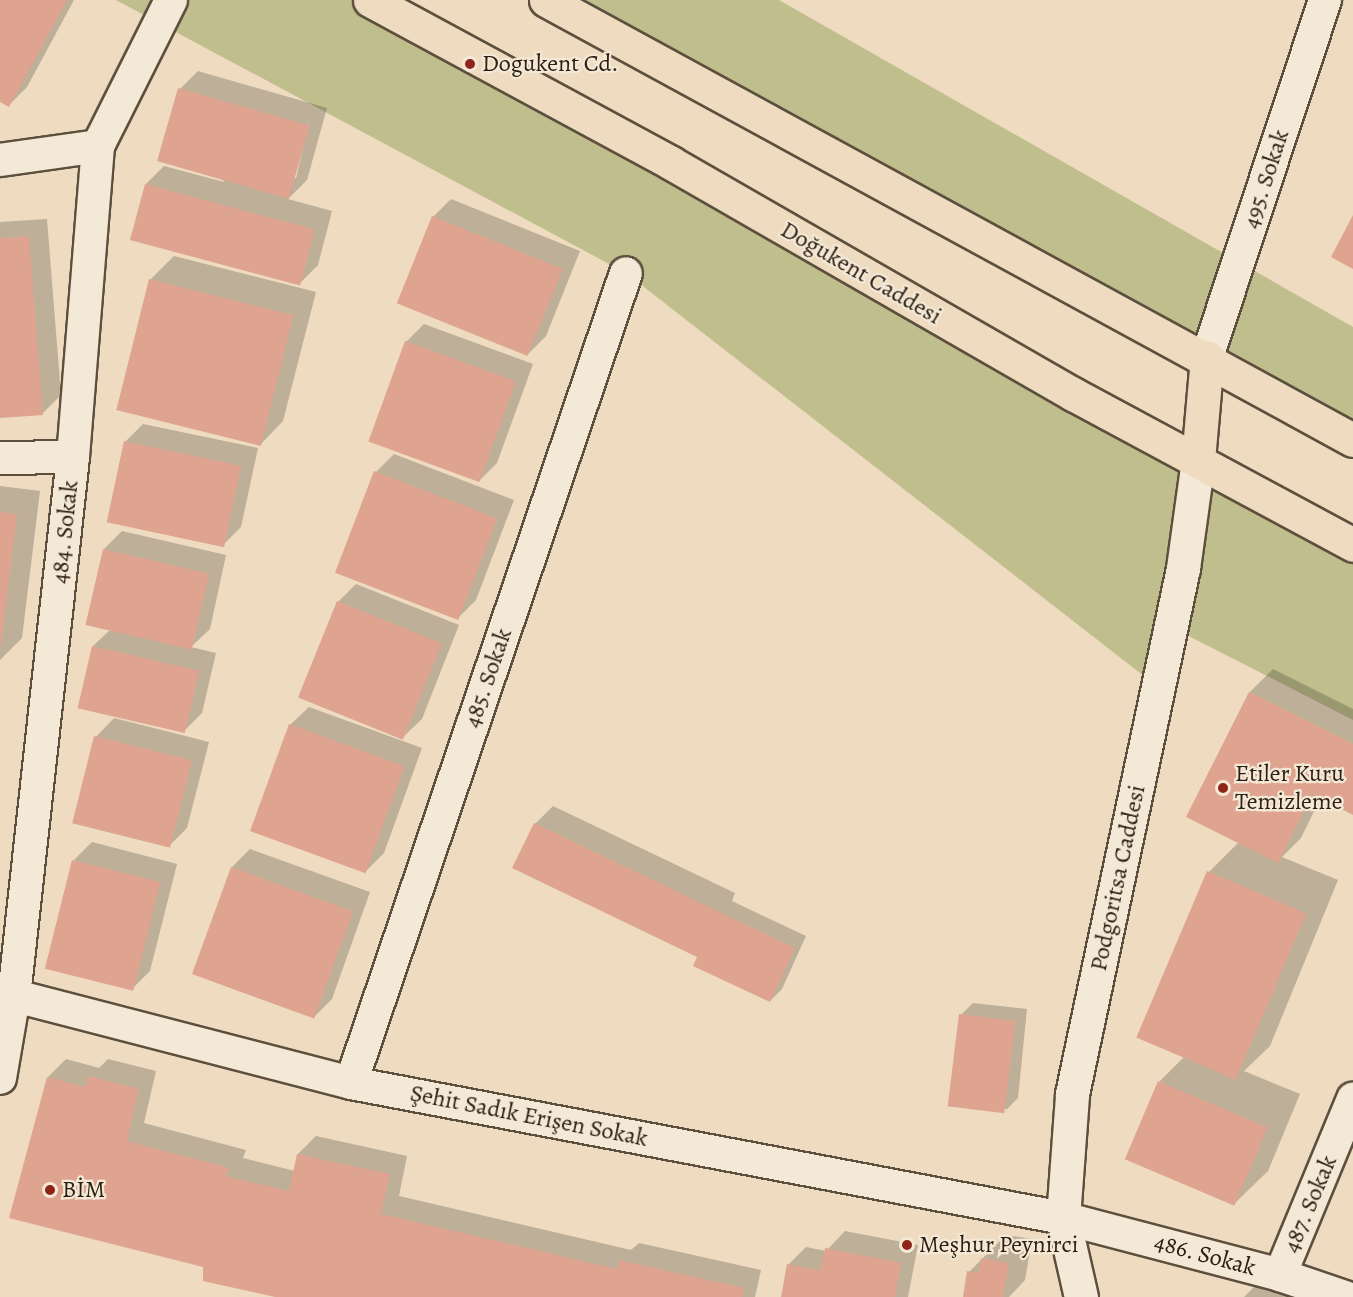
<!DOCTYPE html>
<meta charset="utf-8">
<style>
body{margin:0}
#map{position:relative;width:1353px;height:1297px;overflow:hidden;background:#eedbc0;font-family:Alegreya,serif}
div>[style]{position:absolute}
.green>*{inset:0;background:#c0be8d}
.shadow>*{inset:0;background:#0003}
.building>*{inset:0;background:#dfa490;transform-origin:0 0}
.roads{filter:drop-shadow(2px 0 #5d4f3e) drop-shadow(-2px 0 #5d4f3e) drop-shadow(0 2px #5d4f3e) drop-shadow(0 -2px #5d4f3e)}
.street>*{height:32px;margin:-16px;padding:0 16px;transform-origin:16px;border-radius:16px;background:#f4e8d6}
.secondary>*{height:33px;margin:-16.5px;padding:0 16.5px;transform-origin:16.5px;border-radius:16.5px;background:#f4e8d6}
.primary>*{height:33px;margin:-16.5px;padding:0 16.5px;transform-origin:16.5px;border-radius:16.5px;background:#eedbc0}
.dots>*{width:16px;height:16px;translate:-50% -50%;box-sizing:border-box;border:3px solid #f4e8d6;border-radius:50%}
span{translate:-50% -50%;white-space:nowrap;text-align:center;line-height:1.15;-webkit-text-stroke:4.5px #f4e8d6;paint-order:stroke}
.poi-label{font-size:24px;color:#2d2013}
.left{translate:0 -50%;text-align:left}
.street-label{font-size:24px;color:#2d2013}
</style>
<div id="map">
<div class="green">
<i style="clip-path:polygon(116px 0,370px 0,1353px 545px,1353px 720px,1171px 627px,1158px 687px,626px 273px)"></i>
<i style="clip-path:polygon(546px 0,779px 0,1353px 327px,1353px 440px)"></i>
</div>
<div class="shadow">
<i style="clip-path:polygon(0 0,74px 0,27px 87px,9px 105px,0 101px)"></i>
<i style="clip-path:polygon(evenodd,198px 71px,327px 108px,307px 180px,288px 199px,332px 211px,318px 265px,300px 283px,146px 184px,164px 166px,224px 182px,180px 89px,198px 71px,310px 118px,296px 178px,293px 178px,310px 118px)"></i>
<i style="clip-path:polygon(451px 199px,580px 251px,546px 336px,528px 354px,433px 217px)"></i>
<i style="clip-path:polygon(47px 219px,61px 395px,43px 413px,0 417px,0 222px)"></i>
<i style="clip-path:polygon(174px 256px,316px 292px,283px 421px,260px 445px,150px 280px)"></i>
<i style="clip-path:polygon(424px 324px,533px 364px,497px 463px,479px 481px,406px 342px)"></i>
<i style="clip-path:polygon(143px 424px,258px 448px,241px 527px,223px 545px,125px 442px)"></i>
<i style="clip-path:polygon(394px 454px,514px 500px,476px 600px,458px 618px,376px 472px)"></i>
<i style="clip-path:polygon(0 486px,40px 491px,22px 638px,0 660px)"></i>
<i style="clip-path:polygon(122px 531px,226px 555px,210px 629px,191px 647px,216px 653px,202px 713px,184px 731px,93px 646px,111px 629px,104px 549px)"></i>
<i style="clip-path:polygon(356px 584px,459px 625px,422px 719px,403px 737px,338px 602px)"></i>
<i style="clip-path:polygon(1273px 669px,1353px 709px,1353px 814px,1321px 797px,1301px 838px,1282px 857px,1338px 880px,1270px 1046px,1244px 1071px,1300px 1094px,1268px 1171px,1235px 1203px,1159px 1082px,1185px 1056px,1209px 872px,1239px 842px,1250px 692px)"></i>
<i style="clip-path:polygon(309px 707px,422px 748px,384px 853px,366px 871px,290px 725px)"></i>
<i style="clip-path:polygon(114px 718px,209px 742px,187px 828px,169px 846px,96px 737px)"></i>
<i style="clip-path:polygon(553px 806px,735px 893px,732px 901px,806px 936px,782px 989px,770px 1001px,699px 957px,535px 824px)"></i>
<i style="clip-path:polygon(92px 842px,177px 864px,150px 971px,132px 989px,74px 860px)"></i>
<i style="clip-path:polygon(250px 849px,370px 892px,332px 999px,314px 1017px,194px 973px,232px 867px)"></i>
<i style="clip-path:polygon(973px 1003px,1027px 1009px,1018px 1098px,1006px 1110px,961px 1015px)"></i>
<i style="clip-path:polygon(66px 1059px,99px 1068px,108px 1059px,156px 1071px,144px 1123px,246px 1150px,243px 1158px,295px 1171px,298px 1154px,316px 1136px,407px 1156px,399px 1196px,631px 1250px,639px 1243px,761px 1270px,755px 1297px,280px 1297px,204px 1266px,48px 1077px)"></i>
<i style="clip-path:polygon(845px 1231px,918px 1245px,908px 1297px,782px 1297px,788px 1265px,806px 1247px,826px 1251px)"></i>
<i style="clip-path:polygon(1006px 1235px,1032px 1239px,1025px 1280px,1009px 1297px,964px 1297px,969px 1272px)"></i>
<i style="clip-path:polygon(1258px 1283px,1292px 1297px,1244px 1297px)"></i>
</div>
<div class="building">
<i style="clip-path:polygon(0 0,67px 0,9px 107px,0 102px)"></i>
<i style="left:178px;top:88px;width:137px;height:76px;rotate:16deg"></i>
<i style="left:145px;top:184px;width:176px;height:58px;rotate:15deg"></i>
<i style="clip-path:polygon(1353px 215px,1353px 269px,1331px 257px)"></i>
<i style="left:432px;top:216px;width:141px;height:94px;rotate:22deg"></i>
<i style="clip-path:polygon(29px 236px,43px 415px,0 418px,0 238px)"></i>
<i style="left:149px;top:279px;width:149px;height:135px;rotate:14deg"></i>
<i style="left:405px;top:341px;width:118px;height:107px;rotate:20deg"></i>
<i style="left:124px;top:441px;width:120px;height:83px;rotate:12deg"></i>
<i style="left:374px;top:471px;width:132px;height:109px;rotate:21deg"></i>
<i style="clip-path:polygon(0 512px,17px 514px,1px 644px,0 644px)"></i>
<i style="left:103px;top:549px;width:109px;height:78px;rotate:13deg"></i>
<i style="left:337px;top:601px;width:113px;height:104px;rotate:22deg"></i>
<i style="left:92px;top:646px;width:110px;height:64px;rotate:13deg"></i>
<i style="clip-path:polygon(1249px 692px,1353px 744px,1353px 815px,1312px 794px,1278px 863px,1186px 817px)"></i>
<i style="left:289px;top:724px;width:123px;height:114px;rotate:20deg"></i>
<i style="left:94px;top:736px;width:101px;height:90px;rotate:14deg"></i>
<i style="clip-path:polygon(534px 823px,795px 948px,770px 1002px,693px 966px,697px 957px,512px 868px)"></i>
<i style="left:72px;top:860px;width:91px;height:112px;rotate:14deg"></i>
<i style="left:231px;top:867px;width:130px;height:114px;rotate:20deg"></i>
<i style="left:1207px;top:871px;width:108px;height:181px;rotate:23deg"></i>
<i style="left:959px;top:1014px;width:57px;height:93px;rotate:7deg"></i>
<i style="clip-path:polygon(88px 1076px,139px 1089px,127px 1141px,229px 1168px,226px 1176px,289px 1191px,297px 1154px,390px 1174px,381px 1214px,617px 1269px,619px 1260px,744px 1288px,742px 1297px,275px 1297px,203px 1281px,203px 1267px,9px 1218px,47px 1077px,86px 1087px)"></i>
<i style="left:1158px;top:1081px;width:119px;height:85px;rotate:23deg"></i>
<i style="clip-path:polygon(825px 1248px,901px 1263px,895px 1297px,781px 1297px,787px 1264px,820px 1271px)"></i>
<i style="clip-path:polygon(981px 1258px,1009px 1263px,1003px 1297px,963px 1297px,967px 1271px,978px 1273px)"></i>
</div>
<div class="roads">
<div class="street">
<i style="left:0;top:160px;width:99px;rotate:-8.1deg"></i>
<i style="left:1207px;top:357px;width:376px;rotate:-71.7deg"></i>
<i style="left:0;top:458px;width:73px;rotate:-0.8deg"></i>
<i style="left:0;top:992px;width:363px;rotate:14.5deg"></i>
<i style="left:351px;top:1083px;width:725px;rotate:10.74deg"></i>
<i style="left:1063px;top:1218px;width:224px;rotate:14.7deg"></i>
<i style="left:1280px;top:1275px;width:69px;rotate:18.7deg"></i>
<i style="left:0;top:1078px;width:83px;rotate:-80.3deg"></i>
<i style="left:14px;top:996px;width:542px;rotate:-83.75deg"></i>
<i style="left:73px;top:457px;width:312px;rotate:-85.4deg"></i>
<i style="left:98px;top:146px;width:163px;rotate:-63.4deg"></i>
<i style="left:351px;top:1083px;width:855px;rotate:-71.25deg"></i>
<i style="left:1280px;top:1275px;width:191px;rotate:-67.5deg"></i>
</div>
<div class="secondary">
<i style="left:1081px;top:1297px;width:81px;rotate:-102.8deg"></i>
<i style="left:1063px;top:1218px;width:124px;rotate:-85.8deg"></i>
<i style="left:1072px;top:1094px;width:538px;rotate:-78.08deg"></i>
<i style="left:1183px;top:568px;width:109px;rotate:-82.1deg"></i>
</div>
<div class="primary">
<i style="left:370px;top:0;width:342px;rotate:28.4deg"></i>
<i style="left:671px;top:163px;width:464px;rotate:29.9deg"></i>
<i style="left:1073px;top:394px;width:318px;rotate:28.3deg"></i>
<i style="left:546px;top:0;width:919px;rotate:28.6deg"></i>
<i style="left:1198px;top:460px;width:103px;rotate:-85deg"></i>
</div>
</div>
<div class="dots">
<i style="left:470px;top:64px;background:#8f2418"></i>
<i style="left:1223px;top:788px;background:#8f2418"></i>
<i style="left:50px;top:1190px;background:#8f2418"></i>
<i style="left:907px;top:1245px;background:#8f2418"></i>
</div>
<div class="poi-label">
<span class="left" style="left:482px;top:64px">Dogukent Cd.</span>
<span class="left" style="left:1235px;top:788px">Etiler Kuru<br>Temizleme</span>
<span class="left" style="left:62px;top:1190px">BİM</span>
<span class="left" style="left:919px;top:1245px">Meşhur Peynirci</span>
</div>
<div class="street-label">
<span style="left:1266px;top:179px;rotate:-72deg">495. Sokak</span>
<span style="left:861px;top:273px;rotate:30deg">Doğukent Caddesi</span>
<span style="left:65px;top:532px;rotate:-84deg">484. Sokak</span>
<span style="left:488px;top:678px;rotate:-71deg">485. Sokak</span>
<span style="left:1118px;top:878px;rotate:-78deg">Podgoritsa Caddesi</span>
<span style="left:529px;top:1116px;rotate:11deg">Şehit Sadık Erişen Sokak</span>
<span style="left:1310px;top:1204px;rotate:-67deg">487. Sokak</span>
<span style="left:1205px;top:1255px;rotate:15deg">486. Sokak</span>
</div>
</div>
